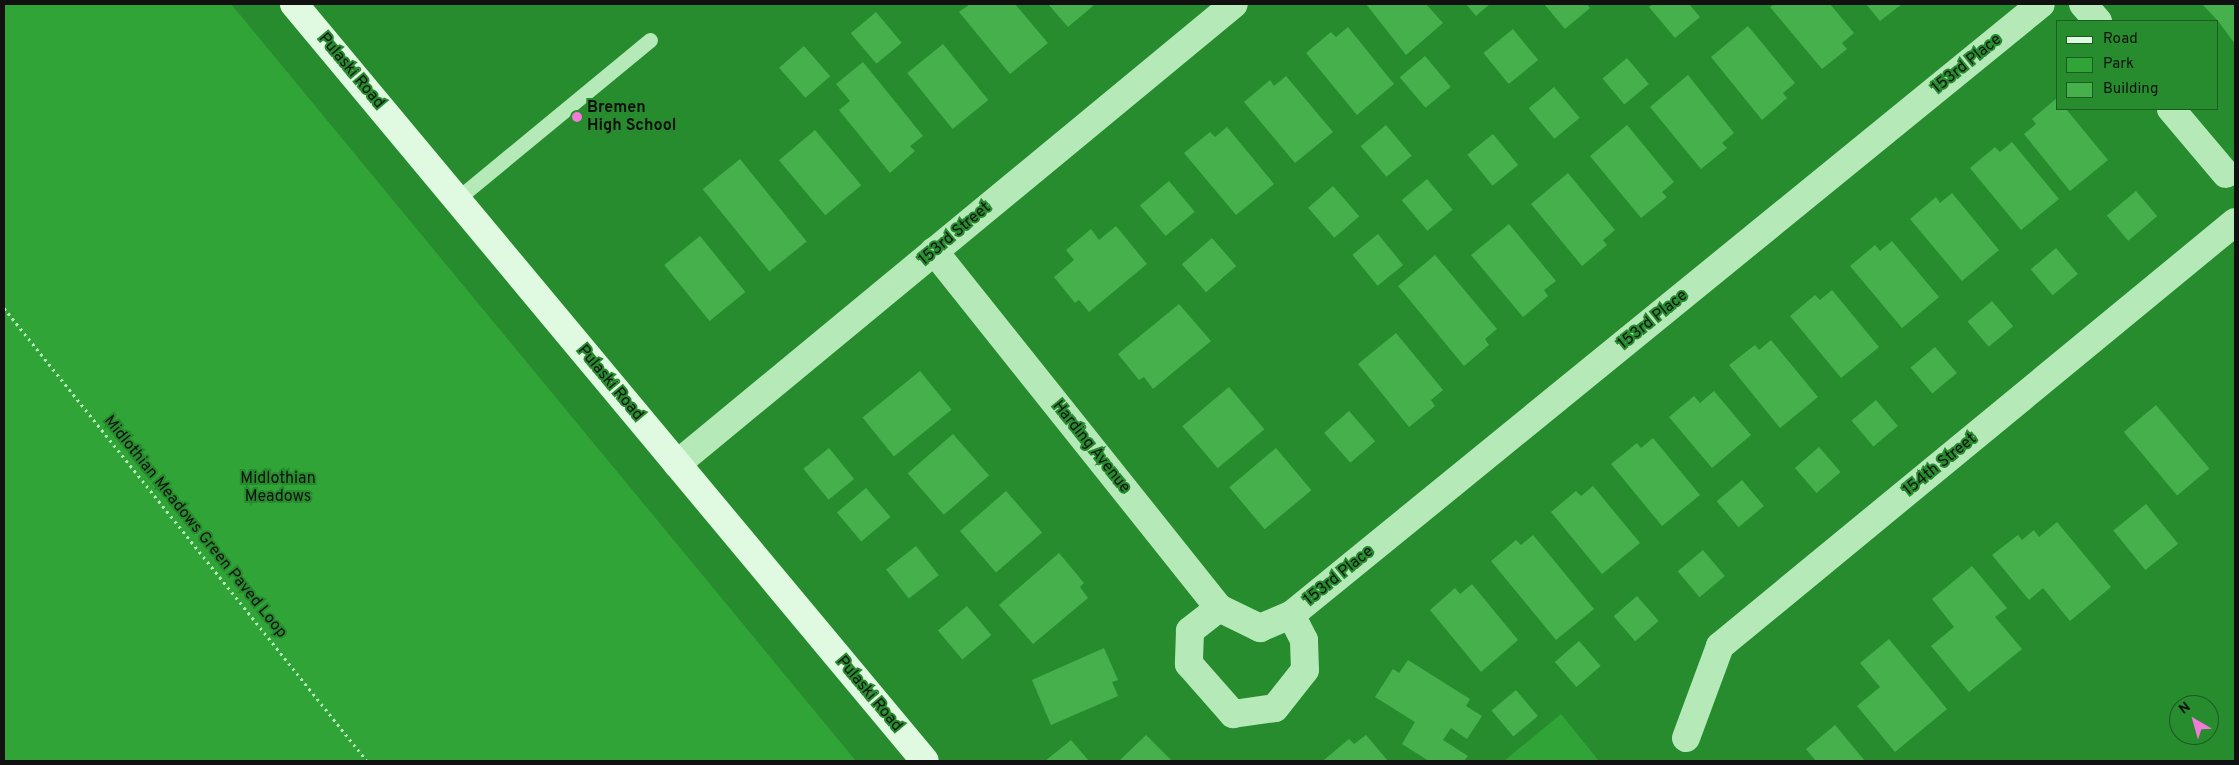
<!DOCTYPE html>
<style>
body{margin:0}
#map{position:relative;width:2239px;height:765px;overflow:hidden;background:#268c2d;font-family:Overpass,sans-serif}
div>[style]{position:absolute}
.green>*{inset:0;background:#30a437}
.building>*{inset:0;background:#46b04d;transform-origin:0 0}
.path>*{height:3px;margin-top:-1.5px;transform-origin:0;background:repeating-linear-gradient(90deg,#b5eab8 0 2.5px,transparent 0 6.5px)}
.service>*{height:15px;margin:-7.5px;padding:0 7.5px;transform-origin:7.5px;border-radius:7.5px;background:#b5eab8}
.minor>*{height:28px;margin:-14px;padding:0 14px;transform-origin:14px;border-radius:14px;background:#b5eab8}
.secondary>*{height:28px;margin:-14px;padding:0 14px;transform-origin:14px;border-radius:14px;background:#e0f9e1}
.dots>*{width:14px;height:14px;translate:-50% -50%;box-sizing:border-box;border:2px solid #268c2d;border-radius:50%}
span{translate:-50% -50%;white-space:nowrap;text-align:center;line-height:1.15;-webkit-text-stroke:4px #268c2d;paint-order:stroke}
.street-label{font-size:16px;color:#111}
.poi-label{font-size:16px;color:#111;font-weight:700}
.left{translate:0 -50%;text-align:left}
.park-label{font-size:16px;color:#111}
.frame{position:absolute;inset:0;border:5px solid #111;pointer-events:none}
.legend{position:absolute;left:2056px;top:20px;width:162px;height:90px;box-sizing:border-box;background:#268c2d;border:1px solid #1e5b22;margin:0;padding:6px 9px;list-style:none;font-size:15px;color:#111}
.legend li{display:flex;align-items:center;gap:10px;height:25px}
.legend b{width:25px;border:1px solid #1e5b22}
.north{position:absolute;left:2169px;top:695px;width:50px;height:50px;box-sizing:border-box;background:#268c2d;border:1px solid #1e5b22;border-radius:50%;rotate:322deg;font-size:14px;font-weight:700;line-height:20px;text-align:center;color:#111}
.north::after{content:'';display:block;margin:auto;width:18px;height:22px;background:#f47ad9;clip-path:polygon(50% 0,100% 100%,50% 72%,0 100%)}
</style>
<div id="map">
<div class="green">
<i style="clip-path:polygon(4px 4px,231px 4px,856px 761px,4px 761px)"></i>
<i style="clip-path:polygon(1561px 714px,1599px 761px,1504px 761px)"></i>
</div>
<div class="building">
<i style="clip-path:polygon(970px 4px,1015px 4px,1048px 43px,1010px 74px,959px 12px)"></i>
<i style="clip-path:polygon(1048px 4px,1091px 4px,1093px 6px,1068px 27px)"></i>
<i style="clip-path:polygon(1366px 4px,1426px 4px,1443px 23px,1406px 55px)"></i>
<i style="clip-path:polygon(1466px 4px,1490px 4px,1476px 16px)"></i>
<i style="clip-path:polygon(1544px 4px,1587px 4px,1590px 8px,1565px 29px)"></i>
<i style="clip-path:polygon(1653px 4px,1689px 4px,1700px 17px,1675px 38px,1649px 7px)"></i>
<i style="clip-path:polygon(1774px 4px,1830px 4px,1854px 33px,1842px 43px,1847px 49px,1822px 69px,1770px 7px)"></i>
<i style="clip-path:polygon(1866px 4px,1902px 4px,1880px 21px)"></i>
<i style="clip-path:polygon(2202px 4px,2235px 4px,2235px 44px,2218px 21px)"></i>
<i style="left:876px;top:12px;width:40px;height:33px;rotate:50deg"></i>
<i style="clip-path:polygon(1748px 26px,1795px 83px,1783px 93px,1787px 98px,1762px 120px,1711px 57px)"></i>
<i style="clip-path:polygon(1348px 27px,1394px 84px,1357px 115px,1306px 53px,1331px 32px,1336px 37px)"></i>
<i style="left:1513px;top:29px;width:40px;height:38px;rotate:51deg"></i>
<i style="left:943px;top:44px;width:72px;height:46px;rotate:51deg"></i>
<i style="left:804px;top:46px;width:40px;height:33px;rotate:49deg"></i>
<i style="left:1425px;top:56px;width:40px;height:33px;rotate:50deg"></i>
<i style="left:1627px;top:58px;width:34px;height:32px;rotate:50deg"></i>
<i style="clip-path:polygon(863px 62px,923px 136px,910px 146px,915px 151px,890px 173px,839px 110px,850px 101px,836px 84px)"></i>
<i style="clip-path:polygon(1688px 75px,1734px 133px,1722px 143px,1727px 148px,1701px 169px,1650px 107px)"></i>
<i style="clip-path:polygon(1286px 76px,1333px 132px,1295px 163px,1244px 102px,1270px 80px,1274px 86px)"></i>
<i style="left:1554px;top:87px;width:40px;height:33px;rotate:50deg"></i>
<i style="clip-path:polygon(2057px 98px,2058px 109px,2066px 109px,2108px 160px,2070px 191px,2024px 134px,2036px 124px,2032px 119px)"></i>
<i style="left:1386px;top:125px;width:40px;height:33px;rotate:50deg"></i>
<i style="clip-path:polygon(1627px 125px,1674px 182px,1662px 192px,1667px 197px,1641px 218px,1590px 156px)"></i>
<i style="clip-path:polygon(1227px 127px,1274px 184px,1236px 215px,1184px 153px,1210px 132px,1215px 137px)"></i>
<i style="left:815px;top:130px;width:72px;height:47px;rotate:50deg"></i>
<i style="left:1493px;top:134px;width:40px;height:33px;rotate:51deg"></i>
<i style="clip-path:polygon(2012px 142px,2059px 199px,2021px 230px,1970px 168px,1995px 147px,2000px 152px)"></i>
<i style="left:740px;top:159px;width:106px;height:48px;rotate:51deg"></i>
<i style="clip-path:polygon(1568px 173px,1615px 230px,1603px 240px,1607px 245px,1582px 266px,1531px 204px)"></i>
<i style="left:1427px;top:179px;width:40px;height:33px;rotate:50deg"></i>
<i style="left:1169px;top:181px;width:40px;height:38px;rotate:50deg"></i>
<i style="left:1333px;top:186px;width:40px;height:33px;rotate:49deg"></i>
<i style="left:2136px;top:191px;width:33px;height:38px;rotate:50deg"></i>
<i style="clip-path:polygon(1952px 193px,1999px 250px,1962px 281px,1910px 219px,1936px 197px,1940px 203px)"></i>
<i style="clip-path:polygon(1509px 224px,1556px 281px,1544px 290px,1548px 296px,1523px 317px,1471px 255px)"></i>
<i style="clip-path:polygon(1116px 226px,1147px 264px,1089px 312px,1079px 300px,1075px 303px,1054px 277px,1074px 260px,1066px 250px,1091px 229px,1099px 240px)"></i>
<i style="left:1378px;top:234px;width:40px;height:33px;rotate:51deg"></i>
<i style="left:700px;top:236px;width:72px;height:46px;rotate:51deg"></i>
<i style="left:1212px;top:238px;width:37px;height:40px;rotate:49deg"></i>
<i style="clip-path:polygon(1892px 241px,1939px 297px,1902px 328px,1850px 266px,1875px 245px,1880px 251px)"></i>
<i style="left:2056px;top:248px;width:34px;height:33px;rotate:50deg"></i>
<i style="clip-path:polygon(1435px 255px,1497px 329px,1485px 339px,1489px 345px,1464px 366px,1398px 286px)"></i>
<i style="clip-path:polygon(1832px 290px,1879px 347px,1841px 378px,1790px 316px,1815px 295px,1820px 300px)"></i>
<i style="left:1992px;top:301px;width:33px;height:32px;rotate:50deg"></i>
<i style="clip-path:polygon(1179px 304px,1211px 341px,1153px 389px,1144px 377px,1139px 380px,1118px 354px)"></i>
<i style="clip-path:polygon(1396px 333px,1443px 390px,1431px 400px,1435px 406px,1409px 427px,1358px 364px)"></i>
<i style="clip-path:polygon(1771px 340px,1818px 397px,1780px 428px,1729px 365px,1755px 345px,1759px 350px)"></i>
<i style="left:1935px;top:347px;width:34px;height:32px;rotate:50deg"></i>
<i style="left:920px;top:371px;width:50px;height:74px;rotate:51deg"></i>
<i style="left:1229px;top:387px;width:55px;height:61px;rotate:50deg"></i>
<i style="clip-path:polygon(1714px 391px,1751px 435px,1712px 468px,1669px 417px,1694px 396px,1700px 403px)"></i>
<i style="left:1876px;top:400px;width:34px;height:32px;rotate:50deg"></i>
<i style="left:2156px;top:405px;width:83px;height:42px;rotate:50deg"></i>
<i style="left:1349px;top:411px;width:40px;height:33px;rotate:49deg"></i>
<i style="left:953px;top:434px;width:55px;height:60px;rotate:49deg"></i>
<i style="clip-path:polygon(1653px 438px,1700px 495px,1662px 526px,1611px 464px,1637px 443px,1641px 448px)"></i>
<i style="left:1819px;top:447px;width:33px;height:32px;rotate:49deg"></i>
<i style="left:829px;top:448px;width:40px;height:33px;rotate:51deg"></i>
<i style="left:1276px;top:448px;width:55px;height:61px;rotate:50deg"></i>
<i style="left:1742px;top:480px;width:34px;height:33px;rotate:50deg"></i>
<i style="clip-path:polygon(1593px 486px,1640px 543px,1602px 574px,1551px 512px,1576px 491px,1581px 496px)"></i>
<i style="left:866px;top:488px;width:38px;height:38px;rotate:50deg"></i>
<i style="left:1006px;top:491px;width:55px;height:61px;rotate:49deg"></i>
<i style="left:2146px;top:504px;width:51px;height:42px;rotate:51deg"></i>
<i style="clip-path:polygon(2057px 522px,2111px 587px,2070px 621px,2043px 588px,2029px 600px,1992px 555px,2018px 535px,2022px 540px,2034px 530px,2039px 537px)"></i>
<i style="clip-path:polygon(1533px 535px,1594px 609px,1556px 640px,1491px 561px,1516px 540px,1521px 545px)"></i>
<i style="left:916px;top:546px;width:37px;height:38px;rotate:52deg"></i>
<i style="left:1703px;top:550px;width:34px;height:33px;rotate:50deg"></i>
<i style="clip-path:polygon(1059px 553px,1084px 583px,1080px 587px,1088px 598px,1033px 644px,999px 605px)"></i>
<i style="clip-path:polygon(1972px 566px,2007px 608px,1995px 617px,2022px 649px,1969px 692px,1931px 646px,1954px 627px,1932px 599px)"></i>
<i style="clip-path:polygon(1472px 584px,1518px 640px,1481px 672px,1430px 610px,1455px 588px,1460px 594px)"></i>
<i style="left:1637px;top:596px;width:33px;height:31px;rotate:49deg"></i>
<i style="left:967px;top:606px;width:38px;height:38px;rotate:50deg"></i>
<i style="clip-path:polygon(1889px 639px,1947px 709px,1895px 752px,1857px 706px,1880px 687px,1860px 663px)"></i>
<i style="left:1579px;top:641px;width:33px;height:32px;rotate:49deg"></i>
<i style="clip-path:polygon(1104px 648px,1118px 680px,1112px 682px,1118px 696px,1051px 725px,1032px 680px)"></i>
<i style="clip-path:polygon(1408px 660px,1470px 699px,1466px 706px,1482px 716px,1467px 739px,1451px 728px,1443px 740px,1468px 756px,1464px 761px,1429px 761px,1402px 744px,1415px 722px,1375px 697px,1393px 669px,1399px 673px)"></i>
<i style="left:1516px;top:690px;width:34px;height:32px;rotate:50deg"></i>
<i style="clip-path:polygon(1835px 725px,1865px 761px,1816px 761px,1806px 749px)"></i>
<i style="clip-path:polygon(1146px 735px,1172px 761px,1119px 761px)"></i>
<i style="clip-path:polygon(1366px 735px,1388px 761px,1324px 760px,1349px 739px,1354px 744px)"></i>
<i style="clip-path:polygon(1071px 740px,1089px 761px,1045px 761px)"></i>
</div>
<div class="path">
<i style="left:4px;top:308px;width:580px;rotate:51.29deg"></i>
</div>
<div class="service">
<i style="left:457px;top:199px;width:250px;rotate:-39.5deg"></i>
</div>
<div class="minor">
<i style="left:2083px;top:4px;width:23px;rotate:49deg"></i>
<i style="left:2171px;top:109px;width:85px;rotate:49.8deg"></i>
<i style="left:934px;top:251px;width:457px;rotate:51.4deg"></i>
<i style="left:1219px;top:608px;width:46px;rotate:26deg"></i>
<i style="left:1260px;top:628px;width:34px;rotate:-23deg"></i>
<i style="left:1291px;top:615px;width:967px;rotate:-39.17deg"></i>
<i style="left:677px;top:464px;width:722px;rotate:-39.55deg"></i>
<i style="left:1219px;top:608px;width:37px;rotate:142deg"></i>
<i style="left:1190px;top:631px;width:33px;rotate:92deg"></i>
<i style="left:1189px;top:664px;width:67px;rotate:48.7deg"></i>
<i style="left:1233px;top:714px;width:42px;rotate:-8.1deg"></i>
<i style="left:1275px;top:708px;width:48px;rotate:-51.7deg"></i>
<i style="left:1305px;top:670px;width:30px;rotate:-92deg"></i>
<i style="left:1304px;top:640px;width:28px;rotate:-117deg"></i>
<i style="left:1686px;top:738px;width:98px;rotate:-69.7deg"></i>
<i style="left:1720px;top:646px;width:667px;rotate:-39.46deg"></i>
</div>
<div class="secondary">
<i style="left:294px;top:4px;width:985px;rotate:50.19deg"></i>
</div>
<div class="dots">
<i style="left:577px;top:117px;background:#f47ad9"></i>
</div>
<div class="street-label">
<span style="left:1967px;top:64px;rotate:-39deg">153rd Place</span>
<span style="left:351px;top:71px;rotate:50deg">Pulaski Road</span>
<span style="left:955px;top:234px;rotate:-40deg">153rd Street</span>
<span style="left:1653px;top:320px;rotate:-39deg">153rd Place</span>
<span style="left:610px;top:383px;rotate:50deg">Pulaski Road</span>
<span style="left:1091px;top:447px;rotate:51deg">Harding Avenue</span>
<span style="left:1940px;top:465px;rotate:-39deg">154th Street</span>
<span style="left:195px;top:527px;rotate:51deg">Midlothian Meadows Green Paved Loop</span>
<span style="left:1339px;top:576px;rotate:-39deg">153rd Place</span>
<span style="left:869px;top:694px;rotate:50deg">Pulaski Road</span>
</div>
<div class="poi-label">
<span class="left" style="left:587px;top:117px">Bremen<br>High School</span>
</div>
<div class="park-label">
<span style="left:278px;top:488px">Midlothian<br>Meadows</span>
</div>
<div class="frame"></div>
<ul class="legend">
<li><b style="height:6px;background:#e0f9e1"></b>Road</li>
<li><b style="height:14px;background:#30a437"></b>Park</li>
<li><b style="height:14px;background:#46b04d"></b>Building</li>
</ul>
<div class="north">N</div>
</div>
